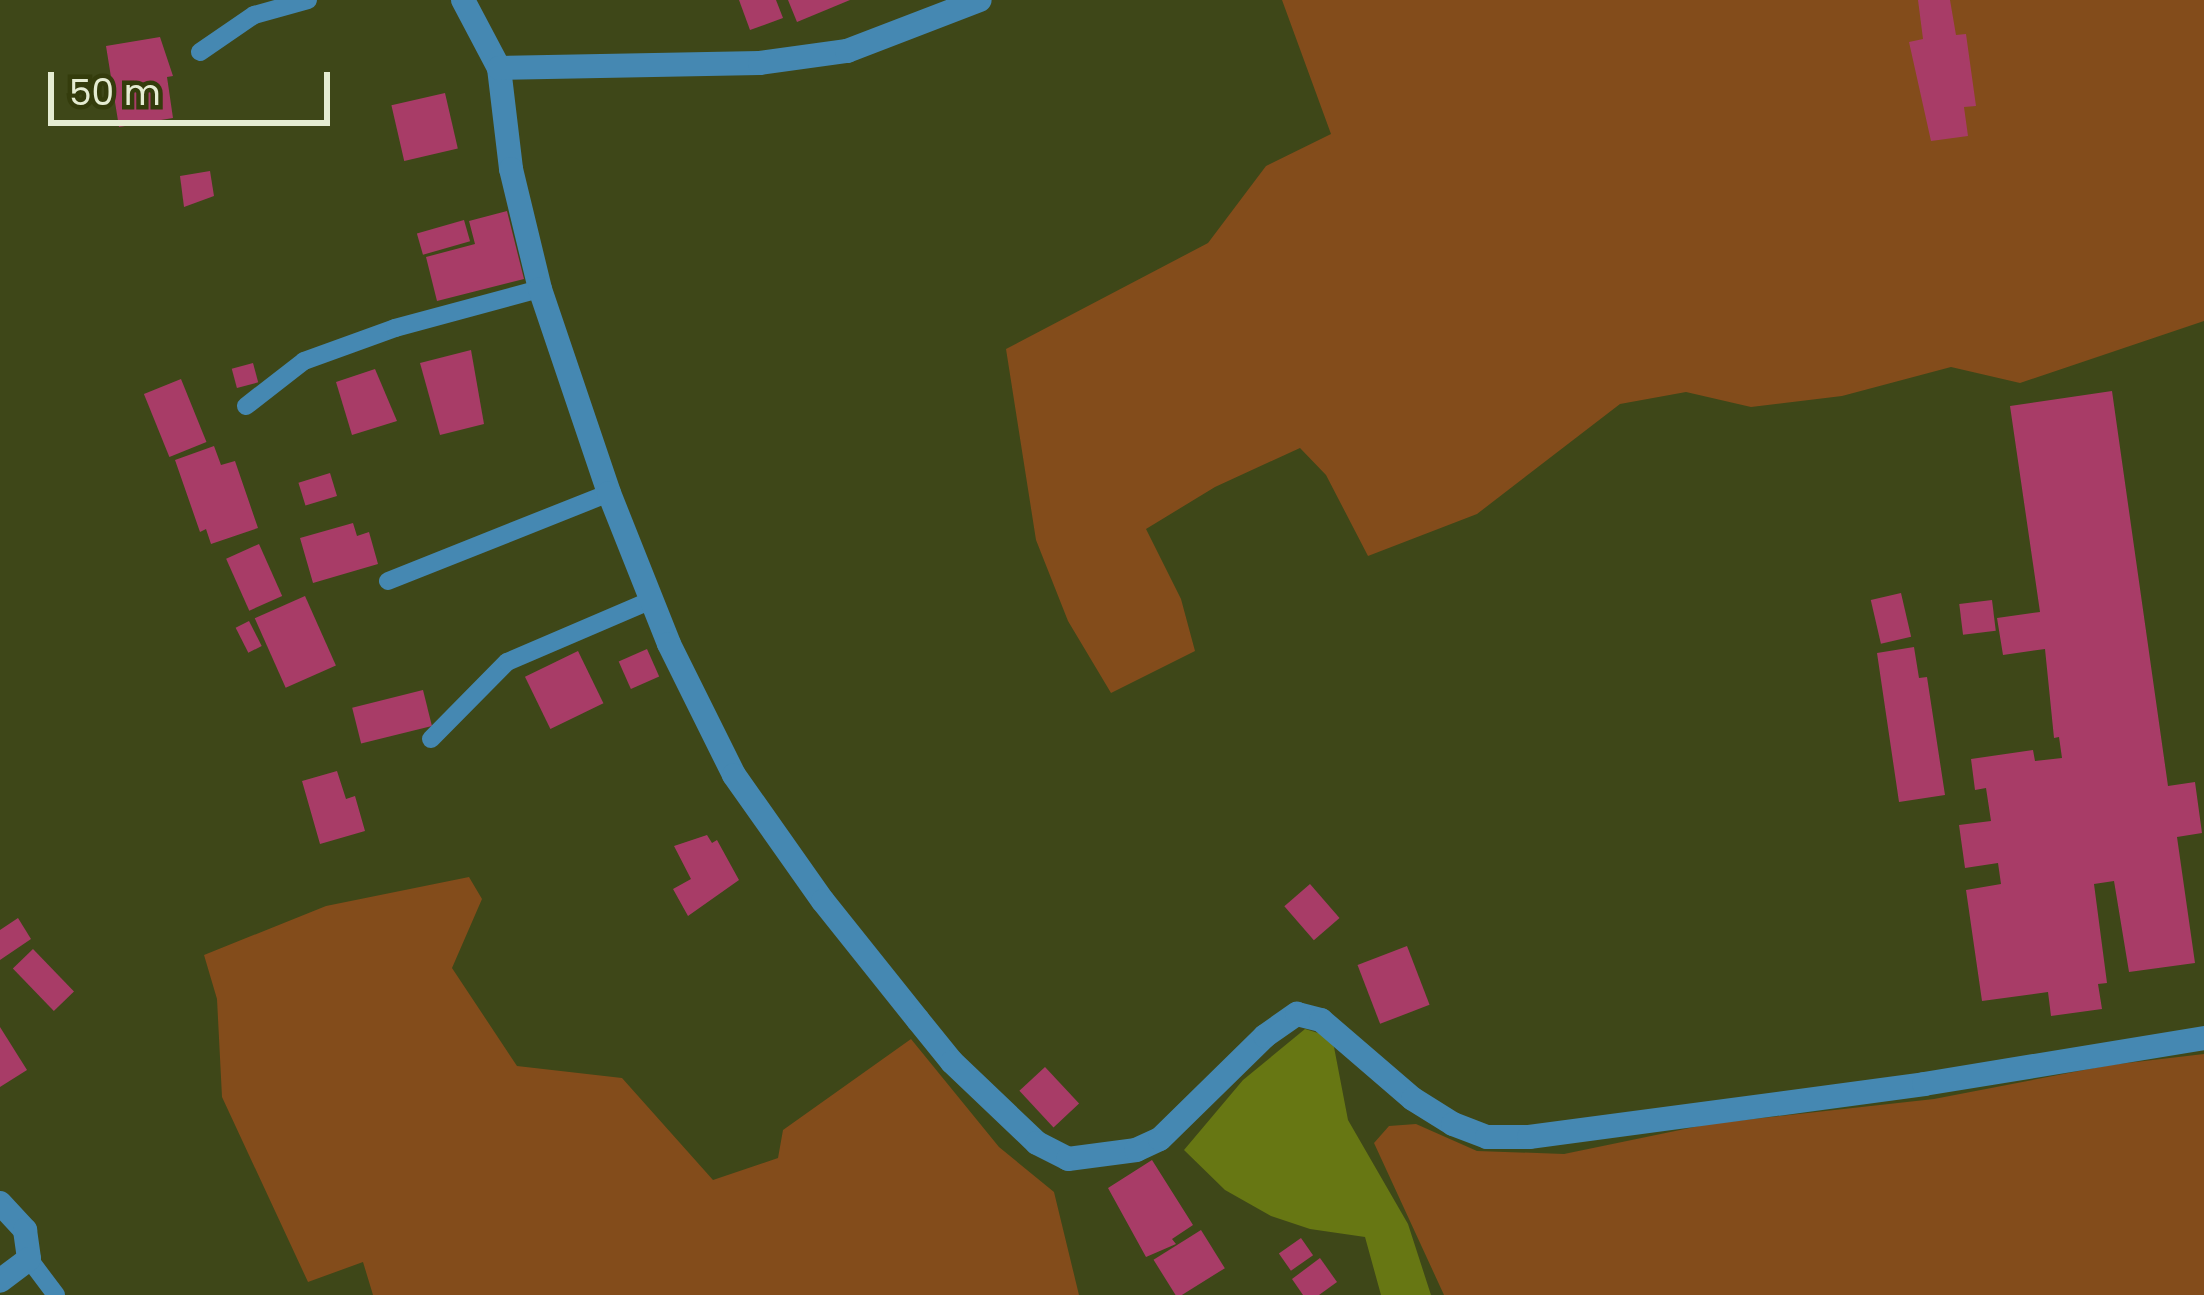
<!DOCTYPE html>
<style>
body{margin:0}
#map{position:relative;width:2204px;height:1295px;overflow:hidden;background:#3e4718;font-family:Poppins,sans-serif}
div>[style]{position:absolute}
.green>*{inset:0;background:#834c1b}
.water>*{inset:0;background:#677713}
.building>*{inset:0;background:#a83c67;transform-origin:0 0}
.lane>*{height:18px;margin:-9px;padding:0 9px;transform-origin:9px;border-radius:9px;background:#4588b2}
.street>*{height:24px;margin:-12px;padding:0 12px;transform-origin:12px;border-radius:12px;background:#4588b2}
span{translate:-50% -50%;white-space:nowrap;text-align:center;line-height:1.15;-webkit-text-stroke:12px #343c0c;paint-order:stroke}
.scale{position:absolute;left:48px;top:72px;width:282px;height:54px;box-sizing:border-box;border:6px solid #e5ecd2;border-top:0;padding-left:15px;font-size:36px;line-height:42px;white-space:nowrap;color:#e5ecd2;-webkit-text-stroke:9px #343c0c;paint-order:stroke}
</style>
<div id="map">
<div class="green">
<i style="clip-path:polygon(1282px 0,2204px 0,2204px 321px,2020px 383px,1951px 367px,1842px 396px,1751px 407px,1686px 392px,1620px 404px,1477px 514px,1368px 556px,1326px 475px,1300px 448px,1215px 487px,1146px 529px,1181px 599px,1195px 651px,1111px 693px,1068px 621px,1036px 540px,1006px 349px,1208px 243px,1266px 166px,1331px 134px)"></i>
<i style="clip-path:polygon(469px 877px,482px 899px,452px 968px,517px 1066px,622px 1078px,713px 1180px,778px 1158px,783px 1130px,911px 1039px,999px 1147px,1054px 1192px,1079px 1295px,373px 1295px,363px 1262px,308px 1282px,222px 1097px,217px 999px,204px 955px,326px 906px)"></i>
<i style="clip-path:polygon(2204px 1054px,2204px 1295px,1444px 1295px,1374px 1143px,1389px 1126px,1416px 1124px,1477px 1151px,1564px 1154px,1709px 1124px,1934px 1099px,2110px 1065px)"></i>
</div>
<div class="water">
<i style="clip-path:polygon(1305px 1029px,1325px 1035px,1334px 1047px,1348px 1120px,1408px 1224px,1431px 1295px,1381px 1295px,1365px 1237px,1310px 1229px,1271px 1216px,1225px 1190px,1184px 1150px,1243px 1080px)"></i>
</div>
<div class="building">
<i style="clip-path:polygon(739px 0,776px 0,783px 18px,750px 30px)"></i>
<i style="clip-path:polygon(788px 0,850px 0,797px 22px)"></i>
<i style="clip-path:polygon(1918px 0,1950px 0,1956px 35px,1966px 34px,1976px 106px,1964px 107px,1968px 136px,1931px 141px,1909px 42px,1923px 39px)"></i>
<i style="clip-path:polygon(160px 37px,173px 76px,167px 77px,173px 118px,119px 127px,106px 46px)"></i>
<i style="left:445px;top:93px;width:57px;height:55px;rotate:77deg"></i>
<i style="clip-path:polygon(210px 171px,214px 196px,184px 207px,180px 176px)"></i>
<i style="clip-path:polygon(507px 211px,524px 279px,437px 301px,426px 257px,475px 244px,469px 221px)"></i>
<i style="left:464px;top:220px;width:22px;height:49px;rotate:74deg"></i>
<i style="clip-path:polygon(471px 350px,484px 424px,440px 435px,420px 363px)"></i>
<i style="left:253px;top:363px;width:20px;height:22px;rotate:75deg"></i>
<i style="clip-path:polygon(375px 369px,397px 421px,352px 435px,336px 382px)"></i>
<i style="left:181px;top:379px;width:68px;height:40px;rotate:68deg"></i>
<i style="clip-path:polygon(2112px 391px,2168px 786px,2195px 782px,2202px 833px,2177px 837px,2195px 963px,2129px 972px,2114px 881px,2094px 884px,2107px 983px,2098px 984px,2102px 1009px,2051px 1016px,2048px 992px,1982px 1001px,1966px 890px,2001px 884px,1998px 863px,1965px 868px,1959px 825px,1991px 821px,1986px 788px,1975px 790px,1971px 759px,2033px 750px,2035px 761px,2062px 758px,2059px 737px,2054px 738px,2045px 649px,2003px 655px,1997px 618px,2040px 612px,2010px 406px)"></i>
<i style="clip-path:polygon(214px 446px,221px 465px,235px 461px,258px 528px,211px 544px,206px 529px,200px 532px,175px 460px)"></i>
<i style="left:330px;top:473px;width:24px;height:33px;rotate:73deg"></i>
<i style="clip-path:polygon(353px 523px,357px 536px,369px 532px,378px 564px,313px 583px,300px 538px)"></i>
<i style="left:259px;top:544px;width:57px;height:36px;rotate:66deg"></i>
<i style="left:1901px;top:593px;width:45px;height:31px;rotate:77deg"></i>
<i style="left:305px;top:596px;width:76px;height:55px;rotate:66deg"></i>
<i style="left:1992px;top:600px;width:31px;height:33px;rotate:83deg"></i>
<i style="left:249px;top:621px;width:28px;height:15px;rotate:63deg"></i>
<i style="clip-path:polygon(1914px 647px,1919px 678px,1927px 677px,1945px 795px,1899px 802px,1877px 653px)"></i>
<i style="left:647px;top:649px;width:30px;height:31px;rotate:66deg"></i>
<i style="left:578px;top:651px;width:58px;height:59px;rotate:64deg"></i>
<i style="left:423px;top:690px;width:37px;height:73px;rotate:76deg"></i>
<i style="clip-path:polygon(337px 771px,346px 799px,355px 796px,365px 831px,320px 844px,302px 781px)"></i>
<i style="clip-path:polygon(707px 835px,712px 843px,717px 840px,739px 880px,688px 916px,673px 889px,691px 879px,674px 846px)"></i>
<i style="left:1310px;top:884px;width:45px;height:34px;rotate:49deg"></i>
<i style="clip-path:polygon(18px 918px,31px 939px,0 960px,0 930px)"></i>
<i style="left:1407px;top:946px;width:63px;height:53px;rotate:69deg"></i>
<i style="left:33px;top:949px;width:59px;height:28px;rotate:46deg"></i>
<i style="clip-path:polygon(0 1027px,27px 1070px,0 1087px)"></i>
<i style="left:1045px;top:1067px;width:50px;height:35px;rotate:47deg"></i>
<i style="clip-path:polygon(1152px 1160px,1193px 1225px,1172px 1239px,1176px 1244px,1146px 1257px,1108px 1188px)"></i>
<i style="left:1201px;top:1230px;width:45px;height:56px;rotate:58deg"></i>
<i style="left:1301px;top:1238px;width:21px;height:27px;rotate:55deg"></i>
<i style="clip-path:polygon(1320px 1258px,1337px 1282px,1319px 1295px,1303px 1295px,1292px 1279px)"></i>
</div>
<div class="lane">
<i style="left:200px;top:52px;width:65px;rotate:-34.4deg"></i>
<i style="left:254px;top:15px;width:56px;rotate:-15.5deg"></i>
<i style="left:246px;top:406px;width:73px;rotate:-37.8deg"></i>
<i style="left:304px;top:361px;width:97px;rotate:-19.9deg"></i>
<i style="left:395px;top:328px;width:150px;rotate:-15.1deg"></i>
<i style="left:388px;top:581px;width:238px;rotate:-21.7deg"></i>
<i style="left:431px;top:739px;width:108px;rotate:-45.4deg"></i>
<i style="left:507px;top:662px;width:158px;rotate:-23.2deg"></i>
<i style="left:29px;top:1259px;width:45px;rotate:53.1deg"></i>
</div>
<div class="street">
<i style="left:463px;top:0;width:77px;rotate:62.1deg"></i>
<i style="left:499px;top:68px;width:102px;rotate:83.2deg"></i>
<i style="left:511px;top:169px;width:123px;rotate:76.4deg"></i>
<i style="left:540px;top:289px;width:215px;rotate:71.3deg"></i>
<i style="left:609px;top:493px;width:162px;rotate:68.3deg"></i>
<i style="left:669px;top:644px;width:146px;rotate:63.6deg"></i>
<i style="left:734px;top:775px;width:154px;rotate:54.8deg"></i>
<i style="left:823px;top:901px;width:152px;rotate:51.4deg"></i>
<i style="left:918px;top:1020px;width:54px;rotate:51deg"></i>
<i style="left:952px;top:1062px;width:117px;rotate:43.6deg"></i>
<i style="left:1037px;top:1143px;width:35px;rotate:27deg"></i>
<i style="left:1068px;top:1159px;width:69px;rotate:-7.5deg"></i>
<i style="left:1136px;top:1150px;width:26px;rotate:-25deg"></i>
<i style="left:1160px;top:1139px;width:147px;rotate:-44.4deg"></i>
<i style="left:1265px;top:1036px;width:39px;rotate:-35deg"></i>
<i style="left:1297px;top:1014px;width:25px;rotate:14deg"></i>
<i style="left:1321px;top:1020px;width:121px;rotate:40.7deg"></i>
<i style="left:1413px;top:1099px;width:47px;rotate:32deg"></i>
<i style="left:1453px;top:1124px;width:36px;rotate:21deg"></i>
<i style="left:1487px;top:1137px;width:42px"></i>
<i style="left:1529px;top:1137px;width:399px;rotate:-7.6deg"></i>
<i style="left:1924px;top:1084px;width:284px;rotate:-9.3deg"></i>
<i style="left:499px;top:68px;width:261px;rotate:-1.1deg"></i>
<i style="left:760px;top:63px;width:88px;rotate:-7.9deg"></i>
<i style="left:847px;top:51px;width:142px;rotate:-21deg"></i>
<i style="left:0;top:1203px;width:37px;rotate:47deg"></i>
<i style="left:25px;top:1230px;width:29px;rotate:82deg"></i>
<i style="left:29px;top:1259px;width:36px;rotate:143deg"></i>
</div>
<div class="scale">50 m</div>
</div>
